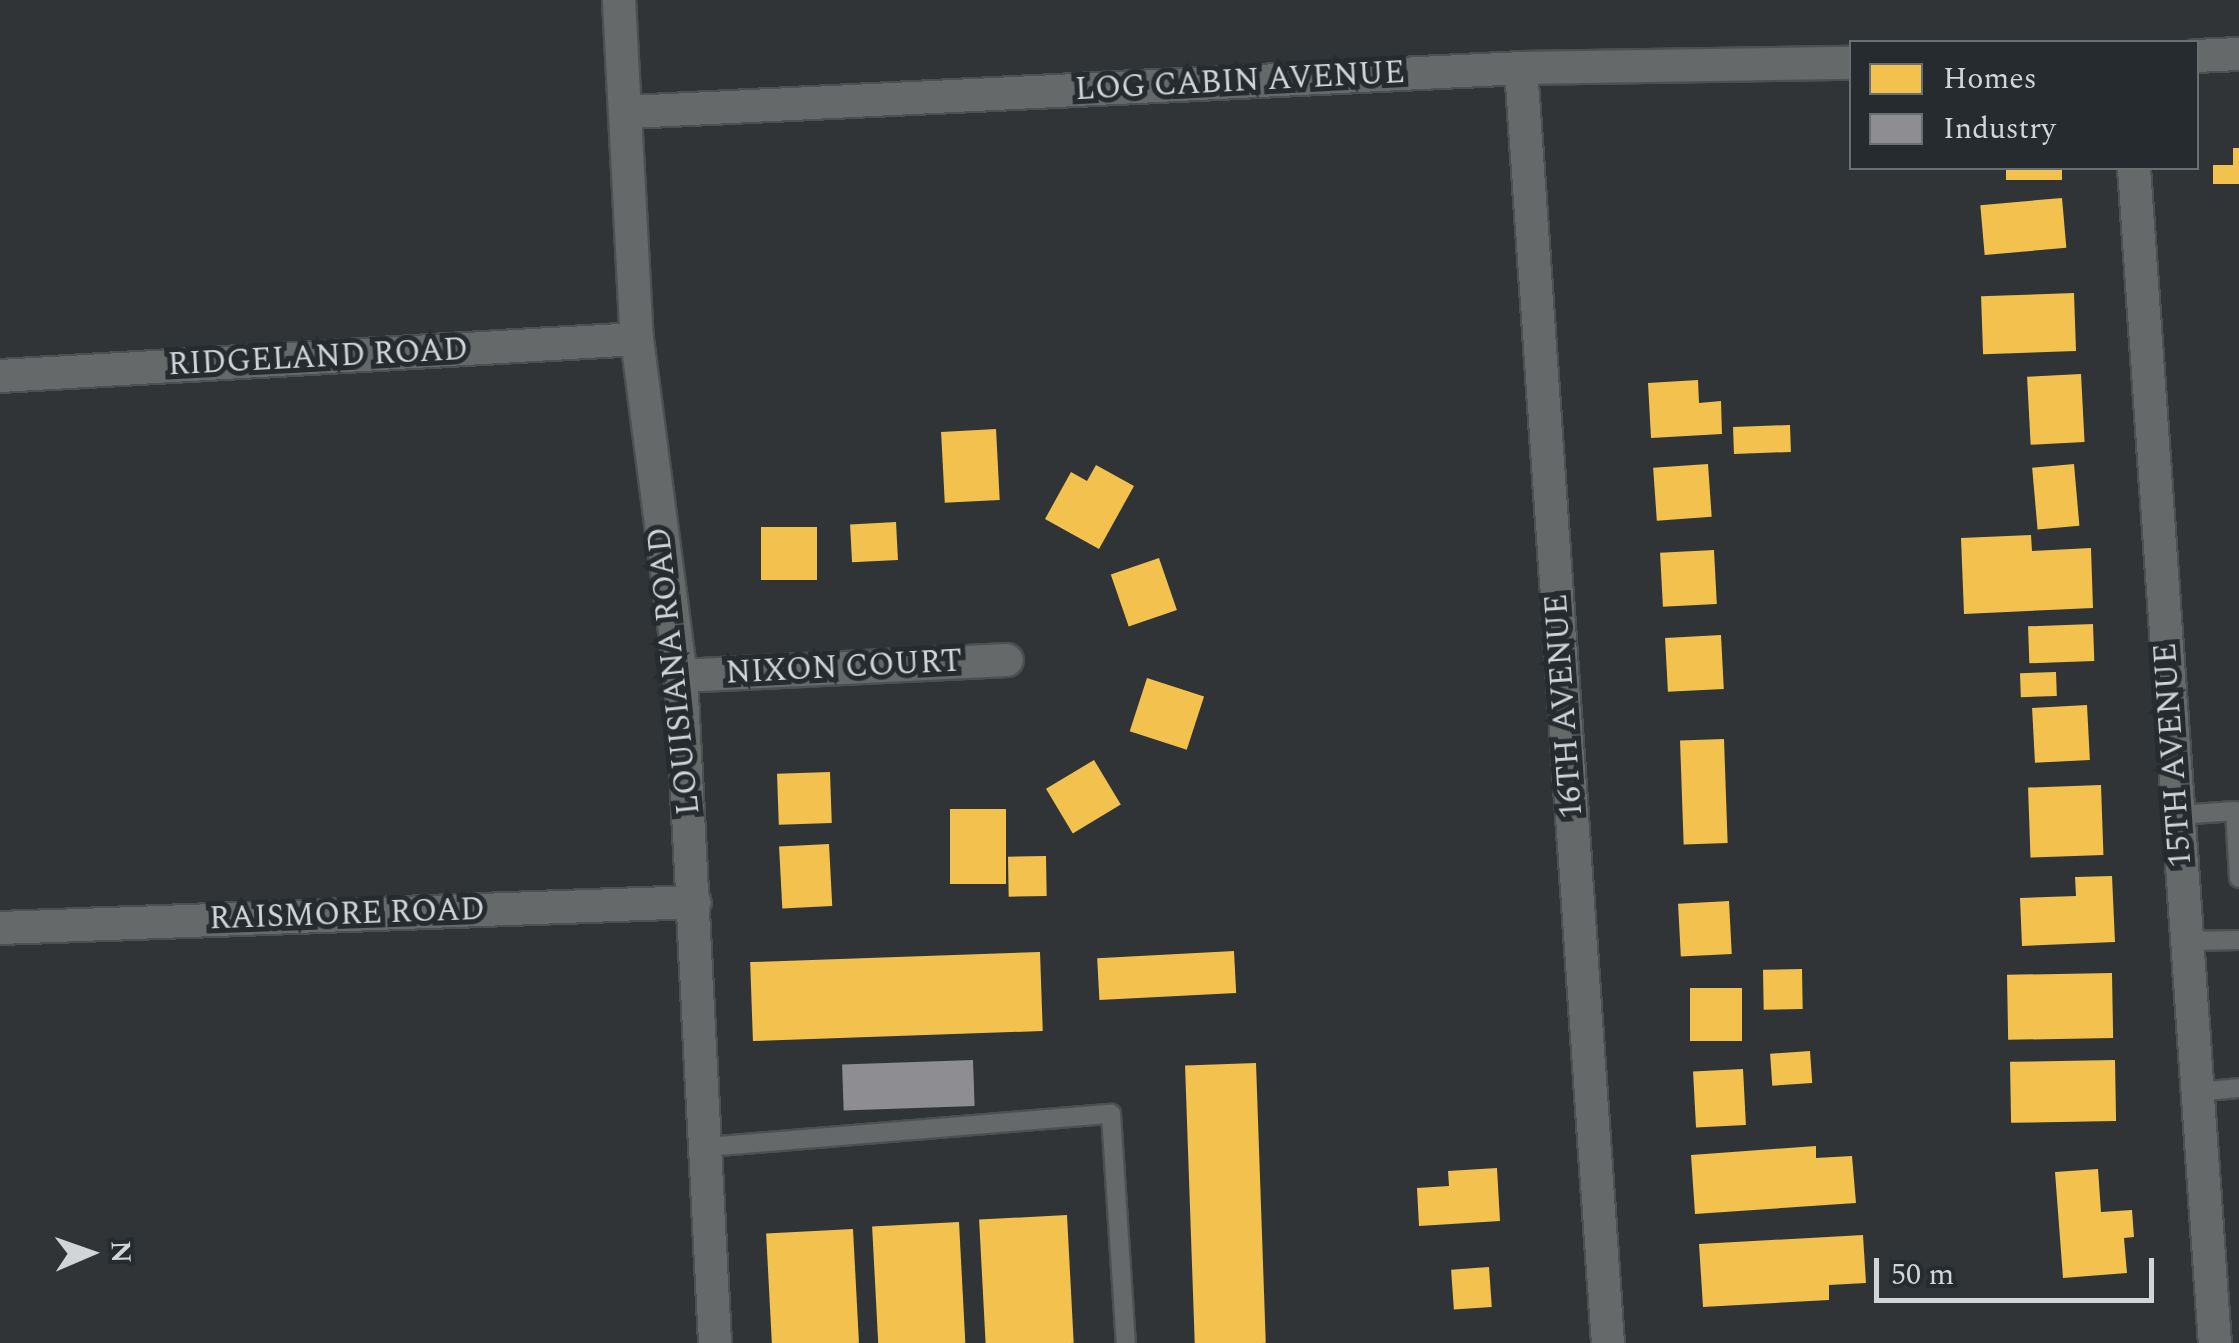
<!DOCTYPE html>
<style>
body{margin:0}
#map{position:relative;width:2239px;height:1343px;overflow:hidden;background:#303436;font-family:Spectral,serif}
div>[style]{position:absolute}
.homes>*{inset:0;background:#f2c14e;transform-origin:0 0}
.industry>*{inset:0;background:#8d8d92;transform-origin:0 0}
.roads{filter:drop-shadow(2px 0 #4d5052) drop-shadow(-2px 0 #4d5052) drop-shadow(0 2px #4d5052) drop-shadow(0 -2px #4d5052)}
.service>*{height:18px;margin:-9px;padding:0 9px;transform-origin:9px;border-radius:9px;background:#66696a}
.minor>*{height:32px;margin:-16px;padding:0 16px;transform-origin:16px;border-radius:16px;background:#66696a}
span{translate:-50% -50%;white-space:nowrap;text-align:center;line-height:1.15;-webkit-text-stroke:10px #252b2e;paint-order:stroke}
.street-label{font-size:32px;color:#d1d5d7}
.legend{position:absolute;left:1849px;top:40px;width:350px;height:130px;box-sizing:border-box;background:#252b2e;border:2px solid #6a6f72;margin:0;padding:12px 18px;list-style:none;font-size:30px;color:#d1d5d7}
.legend li{display:flex;align-items:center;gap:20px;height:50px}
.legend b{width:50px;border:2px solid #6a6f72}
.north{position:absolute;left:40px;top:1203px;width:100px;height:100px;-webkit-text-stroke:8px #252b2e;paint-order:stroke;rotate:88deg;font-size:28px;font-weight:700;line-height:40px;text-align:center;color:#d1d5d7}
.north::after{content:'';display:block;margin:auto;width:35px;height:45px;background:#d1d5d7;clip-path:polygon(50% 0,100% 100%,50% 72%,0 100%)}
.scale{position:absolute;left:1874px;top:1258px;width:280px;height:45px;box-sizing:border-box;border:5px solid #d1d5d7;border-top:0;padding-left:12px;font-size:30px;line-height:35px;white-space:nowrap;color:#d1d5d7;-webkit-text-stroke:8px #252b2e;paint-order:stroke}
</style>
<div id="map">
<div class="homes">
<i style="clip-path:polygon(2233px 148px,2239px 148px,2239px 184px,2213px 184px,2213px 165px,2233px 165px)"></i>
<i style="left:2006px;top:168px;width:56px;height:12px"></i>
<i style="left:2062px;top:198px;width:50px;height:82px;rotate:85deg"></i>
<i style="left:2074px;top:293px;width:58px;height:93px;rotate:88deg"></i>
<i style="left:2081px;top:374px;width:68px;height:54px;rotate:87deg"></i>
<i style="clip-path:polygon(1698px 380px,1699px 403px,1721px 401px,1722px 434px,1651px 438px,1648px 383px)"></i>
<i style="left:1790px;top:425px;width:27px;height:57px;rotate:88deg"></i>
<i style="left:996px;top:429px;width:71px;height:55px;rotate:87deg"></i>
<i style="left:1708px;top:464px;width:53px;height:55px;rotate:86deg"></i>
<i style="left:2074px;top:464px;width:62px;height:42px;rotate:85deg"></i>
<i style="clip-path:polygon(1096px 465px,1134px 486px,1099px 549px,1045px 519px,1071px 472px,1087px 481px)"></i>
<i style="left:896px;top:522px;width:38px;height:46px;rotate:87deg"></i>
<i style="left:761px;top:527px;width:56px;height:53px"></i>
<i style="clip-path:polygon(2031px 535px,2032px 551px,2091px 548px,2093px 608px,1964px 614px,1961px 538px)"></i>
<i style="left:1714px;top:550px;width:54px;height:54px;rotate:87deg"></i>
<i style="left:1159px;top:558px;width:55px;height:51px;rotate:71deg"></i>
<i style="left:2093px;top:624px;width:37px;height:65px;rotate:88deg"></i>
<i style="left:1721px;top:635px;width:54px;height:56px;rotate:87deg"></i>
<i style="left:2056px;top:672px;width:24px;height:36px;rotate:88deg"></i>
<i style="left:1147px;top:678px;width:60px;height:56px;rotate:18deg"></i>
<i style="left:2087px;top:705px;width:55px;height:55px;rotate:87deg"></i>
<i style="left:1724px;top:739px;width:104px;height:44px;rotate:88deg"></i>
<i style="left:1094px;top:760px;width:52px;height:56px;rotate:59deg"></i>
<i style="left:830px;top:772px;width:51px;height:53px;rotate:88deg"></i>
<i style="left:2101px;top:785px;width:70px;height:73px;rotate:88deg"></i>
<i style="left:1006px;top:809px;width:75px;height:56px;rotate:90deg"></i>
<i style="left:829px;top:844px;width:62px;height:50px;rotate:87deg"></i>
<i style="left:1046px;top:856px;width:40px;height:38px;rotate:89deg"></i>
<i style="clip-path:polygon(2112px 876px,2115px 942px,2022px 946px,2020px 898px,2076px 896px,2075px 877px)"></i>
<i style="left:1729px;top:901px;width:53px;height:51px;rotate:87deg"></i>
<i style="left:1234px;top:951px;width:42px;height:137px;rotate:87deg"></i>
<i style="left:1040px;top:952px;width:79px;height:290px;rotate:88deg"></i>
<i style="left:1802px;top:969px;width:40px;height:39px;rotate:89deg"></i>
<i style="left:2112px;top:973px;width:65px;height:105px;rotate:89deg"></i>
<i style="left:1690px;top:988px;width:52px;height:53px"></i>
<i style="left:1810px;top:1051px;width:32px;height:40px;rotate:86deg"></i>
<i style="left:2115px;top:1060px;width:61px;height:105px;rotate:89deg"></i>
<i style="left:1256px;top:1063px;width:280px;height:71px;rotate:88deg"></i>
<i style="left:1743px;top:1069px;width:56px;height:50px;rotate:87deg"></i>
<i style="clip-path:polygon(1816px 1146px,1816px 1158px,1852px 1156px,1856px 1203px,1695px 1214px,1691px 1155px)"></i>
<i style="clip-path:polygon(1497px 1168px,1500px 1221px,1419px 1226px,1417px 1188px,1449px 1186px,1448px 1171px)"></i>
<i style="clip-path:polygon(2098px 1169px,2101px 1212px,2132px 1210px,2134px 1237px,2124px 1238px,2127px 1273px,2063px 1278px,2055px 1172px)"></i>
<i style="left:1067px;top:1215px;width:128px;height:88px;rotate:87deg"></i>
<i style="left:959px;top:1222px;width:121px;height:87px;rotate:87deg"></i>
<i style="left:853px;top:1229px;width:114px;height:87px;rotate:87deg"></i>
<i style="clip-path:polygon(1863px 1235px,1866px 1283px,1829px 1285px,1829px 1300px,1703px 1307px,1699px 1244px)"></i>
<i style="left:1489px;top:1267px;width:40px;height:38px;rotate:86deg"></i>
</div>
<div class="industry">
<i style="left:973px;top:1060px;width:46px;height:131px;rotate:88deg"></i>
</div>
<div class="roads">
<div class="service">
<i style="left:2179px;top:815px;width:56px;rotate:-4.1deg"></i>
<i style="left:2235px;top:811px;width:67px;rotate:86.6deg"></i>
<i style="left:2187px;top:941px;width:52px;rotate:-1.1deg"></i>
<i style="left:2198px;top:1092px;width:41px;rotate:-5.6deg"></i>
<i style="left:707px;top:1147px;width:405px;rotate:-4.7deg"></i>
<i style="left:1111px;top:1114px;width:229px;rotate:86.3deg"></i>
</div>
<div class="minor">
<i style="left:619px;top:0;width:339px;rotate:87deg"></i>
<i style="left:637px;top:339px;width:340px;rotate:82.6deg"></i>
<i style="left:681px;top:676px;width:668px;rotate:87.08deg"></i>
<i style="left:2196px;top:56px;width:43px;rotate:-2.7deg"></i>
<i style="left:1521px;top:68px;width:1278px;rotate:86.1deg"></i>
<i style="left:629px;top:112px;width:893px;rotate:-2.82deg"></i>
<i style="left:1521px;top:68px;width:331px;rotate:-0.9deg"></i>
<i style="left:2134px;top:168px;width:1178px;rotate:86.06deg"></i>
<i style="left:0;top:376px;width:638px;rotate:-3.32deg"></i>
<i style="left:681px;top:676px;width:326px;rotate:-2.8deg"></i>
<i style="left:0;top:928px;width:695px;rotate:-2.14deg"></i>
</div>
</div>
<div class="street-label">
<span style="left:1240px;top:82px;rotate:-3deg">LOG CABIN AVENUE</span>
<span style="left:318px;top:358px;rotate:-3deg">RIDGELAND ROAD</span>
<span style="left:844px;top:668px;rotate:-3deg">NIXON COURT</span>
<span style="left:675px;top:671px;rotate:-96deg">LOUISIANA ROAD</span>
<span style="left:1565px;top:706px;rotate:-94deg">16TH AVENUE</span>
<span style="left:2174px;top:755px;rotate:-94deg">15TH AVENUE</span>
<span style="left:347px;top:915px;rotate:-2deg">RAISMORE ROAD</span>
</div>
<ul class="legend">
<li><b style="height:28px;background:#f2c14e"></b>Homes</li>
<li><b style="height:28px;background:#8d8d92"></b>Industry</li>
</ul>
<div class="north">N</div>
<div class="scale">50 m</div>
</div>
